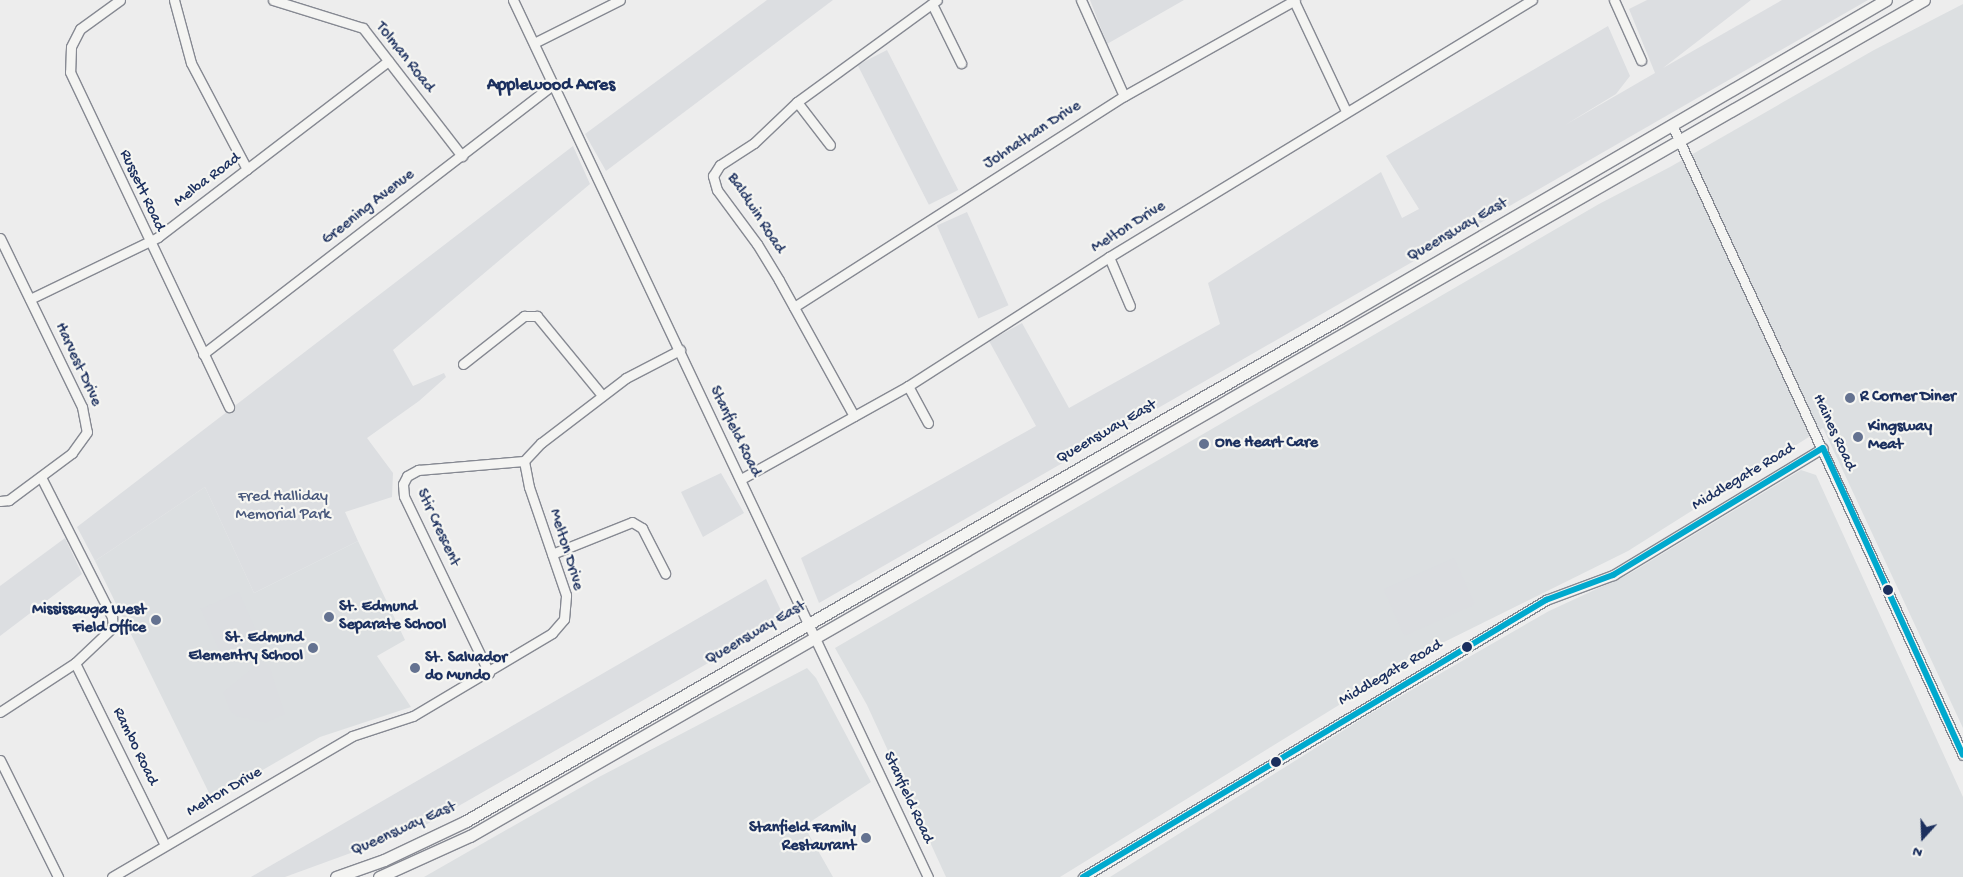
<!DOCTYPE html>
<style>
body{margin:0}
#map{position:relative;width:1963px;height:877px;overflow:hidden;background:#ededed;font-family:"Gochi Hand",sans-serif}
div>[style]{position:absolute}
.built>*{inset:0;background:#dcdfe1}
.green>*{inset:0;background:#dcdee1;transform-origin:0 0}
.roads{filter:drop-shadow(1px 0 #868992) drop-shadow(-1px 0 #868992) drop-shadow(0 1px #868992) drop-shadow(0 -1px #868992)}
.minor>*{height:9px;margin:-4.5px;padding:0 4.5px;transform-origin:4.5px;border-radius:4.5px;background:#f4f4f2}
.major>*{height:11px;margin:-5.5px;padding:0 5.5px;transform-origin:5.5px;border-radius:5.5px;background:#f4f4f2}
.bus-1>*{height:6px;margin:-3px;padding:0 3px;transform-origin:3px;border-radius:3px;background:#00a9ce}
.dots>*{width:14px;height:14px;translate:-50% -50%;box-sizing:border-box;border:2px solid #f6f6f2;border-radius:50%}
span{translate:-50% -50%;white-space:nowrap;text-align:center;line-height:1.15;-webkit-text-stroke:4.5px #f6f6f2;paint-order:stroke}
.street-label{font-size:16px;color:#1b2f5e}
.poi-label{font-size:16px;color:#1b2f5e;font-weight:700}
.left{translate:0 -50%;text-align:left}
.right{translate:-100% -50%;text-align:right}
.park-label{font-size:16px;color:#48587c}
.neighbourhood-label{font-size:18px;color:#1b2f5e;font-weight:700}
.north{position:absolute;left:1898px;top:812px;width:50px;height:50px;-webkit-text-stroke:4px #f6f6f2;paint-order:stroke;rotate:200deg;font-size:14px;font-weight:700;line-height:20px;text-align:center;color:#1b2f5e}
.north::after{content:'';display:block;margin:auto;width:18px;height:22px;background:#1b2f5e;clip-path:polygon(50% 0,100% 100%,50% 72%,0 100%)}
</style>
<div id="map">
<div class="built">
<i style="clip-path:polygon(1963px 4px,1963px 728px,1823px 428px,1628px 551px,1430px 649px,1060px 877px,946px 877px,867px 705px,835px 648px,1599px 204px,1670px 167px,1874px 50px)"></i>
<i style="clip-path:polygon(1801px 470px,1816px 475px,1963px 797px,1963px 877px,1110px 877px,1368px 715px,1549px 611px,1629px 574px)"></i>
<i style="clip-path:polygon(205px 487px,254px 593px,358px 541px,405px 640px,377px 656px,411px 707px,320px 737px,212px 799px,95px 561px)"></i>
<i style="clip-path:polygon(807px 668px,816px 678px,871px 782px,804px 826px,833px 877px,424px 877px,599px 777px)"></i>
</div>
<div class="green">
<i style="clip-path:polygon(767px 0,833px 0,606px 171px,585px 134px)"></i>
<i style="clip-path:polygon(1090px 0,1184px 0,1107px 44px)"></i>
<i style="clip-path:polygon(1647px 0,1751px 0,1663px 68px,1782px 0,1868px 0,819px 603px,801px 558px,1036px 426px,989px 341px,1022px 323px,1069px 408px,1220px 324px,1208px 283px,1381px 172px,1402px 218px,1419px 209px,1386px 156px,1608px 26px,1630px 76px,1616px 94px,1565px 125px,1655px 73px,1629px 9px)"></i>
<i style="left:887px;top:50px;width:157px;height:33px;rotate:63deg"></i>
<i style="clip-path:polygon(573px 146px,590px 184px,393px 350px,413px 386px,444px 373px,446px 377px,419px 401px,367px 438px,393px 473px,392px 497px,345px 512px,358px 541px,254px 593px,205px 487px,95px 561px,77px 527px)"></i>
<i style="left:967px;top:212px;width:102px;height:33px;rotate:66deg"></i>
<i style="clip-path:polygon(721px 473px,744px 513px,703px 537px,681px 492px)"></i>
<i style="clip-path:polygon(65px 538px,82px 574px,0 636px,0 586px)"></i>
<i style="left:1454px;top:558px;width:51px;height:77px;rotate:66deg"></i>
<i style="clip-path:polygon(766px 579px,785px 619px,422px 827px,285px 877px,251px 877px)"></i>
<i style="left:239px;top:592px;width:49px;height:42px;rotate:66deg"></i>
<i style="clip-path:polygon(261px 661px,269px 665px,285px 714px,266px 723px,236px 716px,230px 711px,223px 692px)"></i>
</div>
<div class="roads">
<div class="minor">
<i style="left:120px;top:0;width:49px;rotate:144.1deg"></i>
<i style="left:80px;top:29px;width:20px;rotate:117deg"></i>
<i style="left:71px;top:47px;width:25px;rotate:92deg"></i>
<i style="left:70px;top:72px;width:371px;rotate:64.6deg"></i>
<i style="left:174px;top:0;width:65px;rotate:74.9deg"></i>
<i style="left:191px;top:63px;width:120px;rotate:62.2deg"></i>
<i style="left:273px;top:0;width:94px;rotate:17.3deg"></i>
<i style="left:363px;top:28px;width:162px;rotate:52.3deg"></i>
<i style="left:513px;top:0;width:970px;rotate:64.68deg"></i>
<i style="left:1081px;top:0;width:105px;rotate:65.9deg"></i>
<i style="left:1614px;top:0;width:66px;rotate:65.8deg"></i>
<i style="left:1294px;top:1px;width:122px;rotate:64.7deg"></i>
<i style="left:932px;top:4px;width:66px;rotate:63.8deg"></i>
<i style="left:534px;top:43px;width:96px;rotate:-26.6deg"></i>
<i style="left:797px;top:102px;width:54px;rotate:52.5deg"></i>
<i style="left:1672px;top:125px;width:694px;rotate:65.21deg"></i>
<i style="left:0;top:238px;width:188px;rotate:64.1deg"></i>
<i style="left:82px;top:407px;width:25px;rotate:79deg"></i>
<i style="left:87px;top:432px;width:26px;rotate:126deg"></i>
<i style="left:72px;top:453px;width:79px;rotate:143.3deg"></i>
<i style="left:9px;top:500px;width:9px;rotate:174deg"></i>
<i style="left:1109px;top:257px;width:53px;rotate:66.8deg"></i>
<i style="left:30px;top:299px;width:142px;rotate:-25.8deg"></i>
<i style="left:158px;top:237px;width:290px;rotate:-37.4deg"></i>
<i style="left:794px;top:307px;width:392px;rotate:-32.6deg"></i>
<i style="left:1124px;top:96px;width:196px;rotate:-29.3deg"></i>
<i style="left:203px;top:354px;width:442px;rotate:-37.6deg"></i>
<i style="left:463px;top:364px;width:78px;rotate:-38.2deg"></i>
<i style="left:524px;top:316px;width:13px"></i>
<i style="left:537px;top:316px;width:102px;rotate:50.6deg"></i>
<i style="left:908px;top:386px;width:42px;rotate:61.6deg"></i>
<i style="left:854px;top:416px;width:155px;rotate:-118.9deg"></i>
<i style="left:779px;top:280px;width:42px;rotate:-121.4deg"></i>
<i style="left:757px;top:244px;width:67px;rotate:-126.5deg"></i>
<i style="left:717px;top:190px;width:15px;rotate:-106deg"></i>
<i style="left:713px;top:176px;width:13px;rotate:-58deg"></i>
<i style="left:720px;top:165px;width:40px;rotate:-32.9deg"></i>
<i style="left:754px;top:143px;width:59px;rotate:-43.6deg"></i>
<i style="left:797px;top:102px;width:173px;rotate:-36.1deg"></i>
<i style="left:741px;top:479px;width:191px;rotate:-29.1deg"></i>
<i style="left:908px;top:386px;width:239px;rotate:-32.7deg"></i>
<i style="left:1109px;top:257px;width:495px;rotate:-31.3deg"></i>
<i style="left:552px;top:554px;width:86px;rotate:-21.8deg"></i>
<i style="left:632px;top:522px;width:12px;rotate:31deg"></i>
<i style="left:642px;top:528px;width:51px;rotate:62.9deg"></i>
<i style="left:75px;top:663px;width:203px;rotate:63.7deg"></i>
<i style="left:489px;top:673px;width:196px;rotate:-115.7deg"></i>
<i style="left:404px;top:496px;width:12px;rotate:-95deg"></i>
<i style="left:403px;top:484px;width:9px;rotate:-63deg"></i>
<i style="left:407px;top:476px;width:13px;rotate:-29deg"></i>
<i style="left:418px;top:470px;width:106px;rotate:-4.9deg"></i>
<i style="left:0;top:712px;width:90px;rotate:-33.2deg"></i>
<i style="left:75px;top:663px;width:52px;rotate:-43.5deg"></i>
<i style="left:113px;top:627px;width:10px;rotate:-96deg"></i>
<i style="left:112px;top:617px;width:157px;rotate:-116.9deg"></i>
<i style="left:0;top:760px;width:131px;rotate:63.6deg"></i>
<i style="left:112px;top:877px;width:278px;rotate:-30.4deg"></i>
<i style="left:352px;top:736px;width:64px;rotate:-18.2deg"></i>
<i style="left:413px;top:716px;width:162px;rotate:-30.8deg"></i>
<i style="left:552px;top:633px;width:18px;rotate:-49deg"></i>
<i style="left:564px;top:619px;width:24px;rotate:-85deg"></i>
<i style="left:566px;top:595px;width:114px;rotate:-108.9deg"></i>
<i style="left:529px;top:487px;width:26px;rotate:-101deg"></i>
<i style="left:524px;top:461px;width:25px;rotate:-47deg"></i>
<i style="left:541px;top:443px;width:107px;rotate:-37.4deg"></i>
<i style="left:626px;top:378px;width:61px;rotate:-27.4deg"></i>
<i style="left:1083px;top:877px;width:540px;rotate:-30.89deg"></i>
<i style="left:1546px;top:600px;width:72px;rotate:-20.5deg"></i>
<i style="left:1613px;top:575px;width:245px;rotate:-31.2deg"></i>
</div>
<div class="major">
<i style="left:336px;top:877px;width:51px;rotate:-19.5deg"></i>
<i style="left:384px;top:860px;width:91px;rotate:-25.4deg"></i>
<i style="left:466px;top:821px;width:1007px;rotate:-29.9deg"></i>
<i style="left:1339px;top:319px;width:633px;rotate:-30.25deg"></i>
<i style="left:379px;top:877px;width:100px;rotate:-24.3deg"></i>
<i style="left:470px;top:836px;width:1677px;rotate:-29.9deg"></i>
</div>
</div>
<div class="bus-1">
<i style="left:1083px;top:877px;width:540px;rotate:-30.89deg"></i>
<i style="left:1546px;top:600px;width:72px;rotate:-20.5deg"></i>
<i style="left:1613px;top:575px;width:245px;rotate:-31.2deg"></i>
<i style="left:1823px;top:448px;width:337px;rotate:65.5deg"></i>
</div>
<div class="dots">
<i style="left:1850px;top:398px;background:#647290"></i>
<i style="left:1858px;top:437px;background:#647290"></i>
<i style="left:1204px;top:444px;background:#647290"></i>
<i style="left:1888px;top:590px;background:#1b2f5e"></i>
<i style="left:329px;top:617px;background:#647290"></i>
<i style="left:156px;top:620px;background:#647290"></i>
<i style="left:1467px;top:647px;background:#1b2f5e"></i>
<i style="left:313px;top:648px;background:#647290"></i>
<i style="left:415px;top:668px;background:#647290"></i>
<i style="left:1276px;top:762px;background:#1b2f5e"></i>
<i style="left:866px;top:838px;background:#647290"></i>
</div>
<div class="street-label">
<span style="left:404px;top:58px;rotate:52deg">Tolman Road</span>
<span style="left:1033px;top:136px;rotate:-33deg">Johnathan Drive</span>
<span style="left:208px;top:181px;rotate:-37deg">Melba Road</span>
<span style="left:141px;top:191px;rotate:65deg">Russett Road</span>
<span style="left:369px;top:208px;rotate:-38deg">Greening Avenue</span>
<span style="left:755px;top:214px;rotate:57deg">Baldwin Road</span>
<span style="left:1129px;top:228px;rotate:-32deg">Melton Drive</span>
<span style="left:1458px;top:231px;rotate:-30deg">Queensway East</span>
<span style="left:77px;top:365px;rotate:65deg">Harvest Drive</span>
<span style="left:734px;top:432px;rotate:64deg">Stanfield Road</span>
<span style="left:1107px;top:433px;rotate:-30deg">Queensway East</span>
<span style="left:1833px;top:433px;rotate:65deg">Haines Road</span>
<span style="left:1744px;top:478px;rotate:-31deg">Middlegate Road</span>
<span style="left:437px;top:528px;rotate:65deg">Stir Crescent</span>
<span style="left:565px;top:550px;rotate:73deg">Melton Drive</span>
<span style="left:756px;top:634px;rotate:-30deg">Queensway East</span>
<span style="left:1391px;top:674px;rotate:-30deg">Middlegate Road</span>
<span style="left:134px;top:747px;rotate:64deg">Rambo Road</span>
<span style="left:225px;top:793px;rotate:-30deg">Melton Drive</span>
<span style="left:907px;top:798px;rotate:65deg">Stanfield Road</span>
<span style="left:404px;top:830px;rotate:-24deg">Queensway East</span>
</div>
<div class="poi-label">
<span class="left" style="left:1860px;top:398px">R Corner Diner</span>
<span class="left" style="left:1868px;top:437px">Kingsway<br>Meat</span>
<span class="left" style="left:1215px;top:444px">One Heart Care</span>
<span class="left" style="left:339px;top:617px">St. Edmund<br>Separate School</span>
<span class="right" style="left:146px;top:620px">Mississauga West<br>Field Office</span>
<span class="right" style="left:303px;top:648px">St. Edmund<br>Elementry School</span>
<span class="left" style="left:425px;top:668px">St. Salvador<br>do Mundo</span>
<span class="right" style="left:856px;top:838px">Stanfield Family<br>Restaurant</span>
</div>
<div class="park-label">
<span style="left:283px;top:507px">Fred Halliday<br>Memorial Park</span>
</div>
<div class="neighbourhood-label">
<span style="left:551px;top:86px">Applewood Acres</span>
</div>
<div class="north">N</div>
</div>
